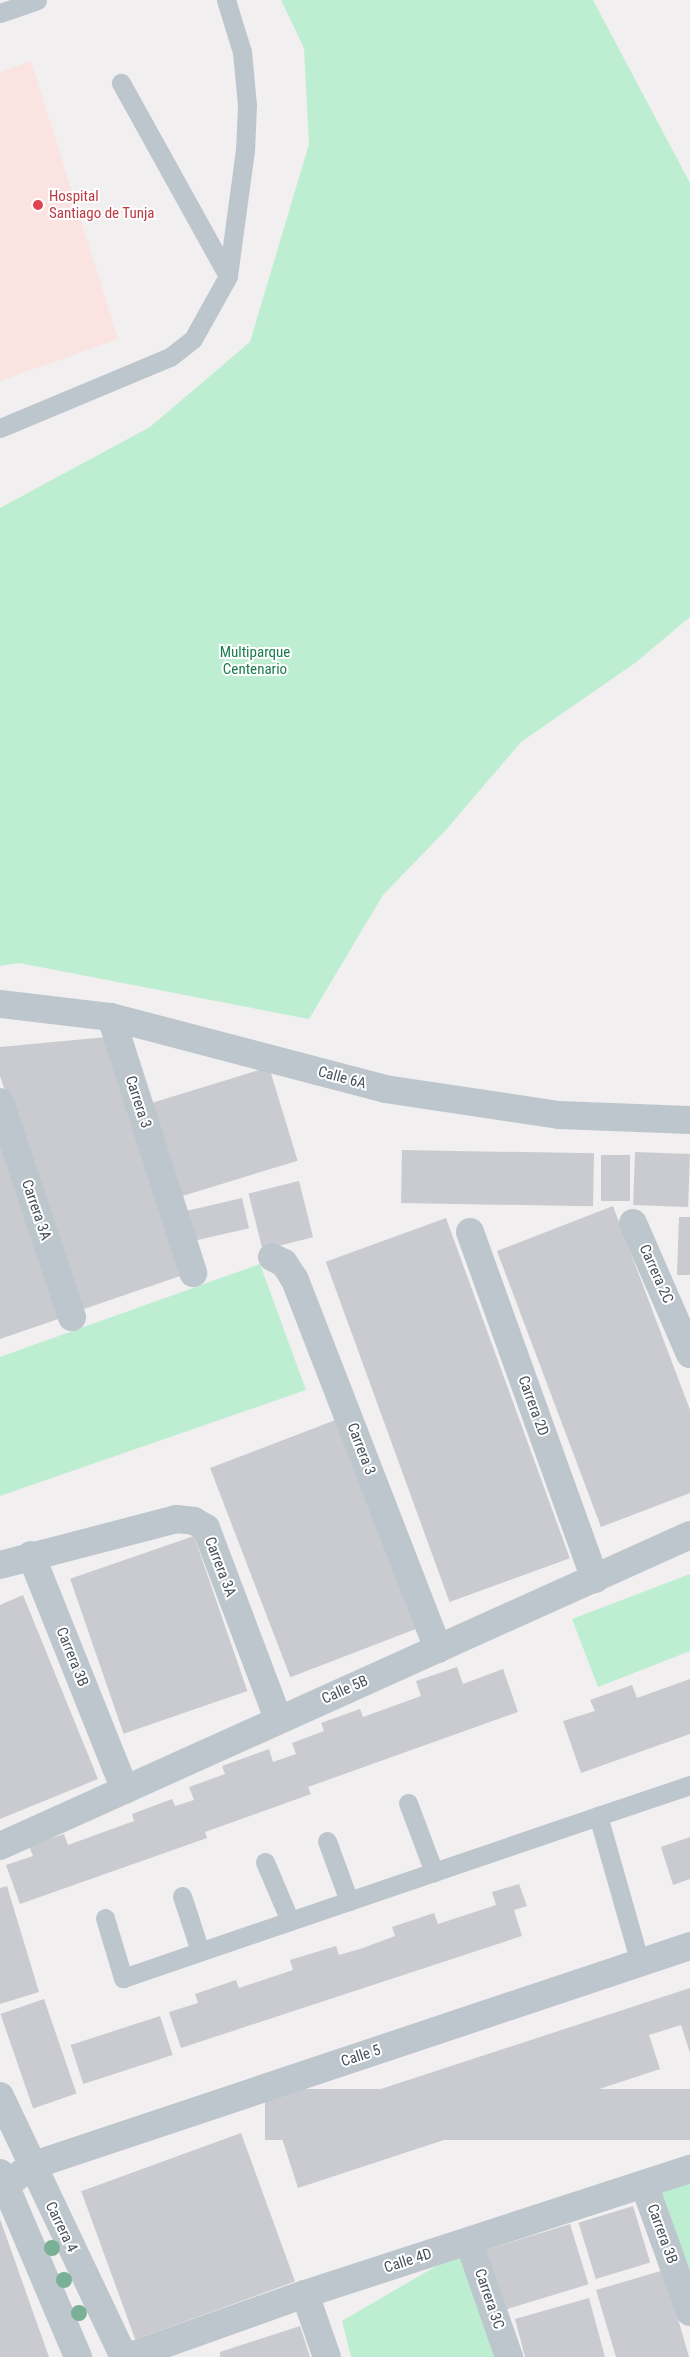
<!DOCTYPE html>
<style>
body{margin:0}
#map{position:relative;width:690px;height:2357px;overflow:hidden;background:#f1efef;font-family:"Roboto Condensed",sans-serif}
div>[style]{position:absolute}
.medical>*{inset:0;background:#fae3e0}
.green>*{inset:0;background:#beeed2}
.building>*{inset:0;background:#c9cbd1;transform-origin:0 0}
.service>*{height:19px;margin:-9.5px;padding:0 9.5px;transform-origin:9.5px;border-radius:9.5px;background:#bdc6cd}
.minor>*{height:28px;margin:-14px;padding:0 14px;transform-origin:14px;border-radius:14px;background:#bdc6cd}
.trees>*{width:16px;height:16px;margin:-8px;border-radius:50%;background:#7ab096}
.dots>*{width:14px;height:14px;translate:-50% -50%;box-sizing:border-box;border:2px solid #fff;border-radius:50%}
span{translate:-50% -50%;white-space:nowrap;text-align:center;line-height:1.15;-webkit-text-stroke:4px #fff;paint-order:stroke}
.health-label{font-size:15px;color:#be3a42}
.left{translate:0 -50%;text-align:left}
.park-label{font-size:15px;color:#197c4d}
.street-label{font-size:15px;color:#47515c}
</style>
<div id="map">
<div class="medical">
<i style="clip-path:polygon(31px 61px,118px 339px,0 381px,0 72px)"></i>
</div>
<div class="green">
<i style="clip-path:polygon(281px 0,593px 0,690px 183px,690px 617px,635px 663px,521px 742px,445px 831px,383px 895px,309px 1019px,19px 963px,0 966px,0 508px,150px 427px,250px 342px,309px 144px,304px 48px)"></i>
<i style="clip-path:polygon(260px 1264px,306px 1390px,0 1496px,0 1357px)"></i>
<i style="clip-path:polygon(690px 1574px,690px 1651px,598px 1687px,572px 1619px)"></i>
<i style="clip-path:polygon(690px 2182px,690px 2277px,661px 2192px)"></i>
<i style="clip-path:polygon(462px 2251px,501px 2357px,351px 2357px,342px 2321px)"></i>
</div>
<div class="building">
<i style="clip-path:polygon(107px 1037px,186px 1274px,78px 1311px,0 1076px,0 1047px)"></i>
<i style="left:269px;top:1067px;width:98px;height:134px;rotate:73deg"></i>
<i style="clip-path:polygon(0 1124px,67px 1316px,0 1339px)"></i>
<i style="left:402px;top:1150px;width:192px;height:53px;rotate:1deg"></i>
<i style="left:635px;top:1152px;width:55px;height:53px;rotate:2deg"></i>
<i style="left:601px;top:1155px;width:29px;height:46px"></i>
<i style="left:299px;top:1181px;width:58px;height:52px;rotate:76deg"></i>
<i style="left:242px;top:1198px;width:31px;height:64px;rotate:77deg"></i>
<i style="clip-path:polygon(613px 1206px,690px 1410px,690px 1493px,601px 1527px,497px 1251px)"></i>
<i style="clip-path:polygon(679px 1217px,690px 1217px,690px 1275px,677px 1275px)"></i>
<i style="left:446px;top:1218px;width:362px;height:128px;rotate:70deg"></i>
<i style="left:338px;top:1419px;width:224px;height:137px;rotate:69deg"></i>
<i style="left:194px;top:1536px;width:164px;height:131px;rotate:71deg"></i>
<i style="clip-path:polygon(23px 1595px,98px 1779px,0 1819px,0 1605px)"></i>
<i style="clip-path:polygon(457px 1667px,463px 1684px,503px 1669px,518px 1712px,308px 1787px,311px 1794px,205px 1832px,207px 1838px,20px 1904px,6px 1865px,33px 1856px,29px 1846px,64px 1834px,68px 1845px,134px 1821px,132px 1814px,172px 1799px,175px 1806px,194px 1800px,189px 1787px,225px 1774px,222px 1766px,269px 1749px,273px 1762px,296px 1754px,292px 1743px,324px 1731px,321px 1723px,360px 1709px,363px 1717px,421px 1696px,416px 1681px)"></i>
<i style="clip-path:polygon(690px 1679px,690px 1734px,581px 1773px,563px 1721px,595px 1711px,590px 1700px,632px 1685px,637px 1698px)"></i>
<i style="clip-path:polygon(690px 1837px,690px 1879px,673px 1885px,661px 1847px)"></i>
<i style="clip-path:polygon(519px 1884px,527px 1906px,514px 1910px,522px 1936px,181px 2048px,169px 2012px,198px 2003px,195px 1994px,236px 1980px,239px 1988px,293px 1970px,290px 1960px,336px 1946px,339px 1955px,363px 1948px,395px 1936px,392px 1927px,434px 1913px,438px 1924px,496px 1905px,492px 1892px)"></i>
<i style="clip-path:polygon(7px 1886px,39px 1992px,0 2004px,0 1888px)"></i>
<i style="clip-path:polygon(690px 1988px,690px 2053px,681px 2025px,649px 2035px,660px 2069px,298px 2188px,277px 2123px)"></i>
<i style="left:44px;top:1999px;width:100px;height:46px;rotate:71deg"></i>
<i style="left:160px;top:2016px;width:41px;height:94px;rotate:72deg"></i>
<i style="left:690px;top:2089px;width:51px;height:425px;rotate:90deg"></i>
<i style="left:241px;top:2133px;width:158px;height:170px;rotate:70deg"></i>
<i style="left:633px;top:2206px;width:59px;height:57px;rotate:73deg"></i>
<i style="clip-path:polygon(0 2219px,49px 2357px,0 2357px)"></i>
<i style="left:570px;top:2224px;width:63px;height:89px;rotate:73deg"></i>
<i style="clip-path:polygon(664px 2270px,689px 2357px,616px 2357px,596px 2290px)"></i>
<i style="clip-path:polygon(589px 2298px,605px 2357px,525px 2357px,515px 2319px)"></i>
<i style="clip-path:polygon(300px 2326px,310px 2357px,220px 2357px,220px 2352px)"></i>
</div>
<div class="service">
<i style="left:226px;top:0;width:54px;rotate:72.9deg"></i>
<i style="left:242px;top:52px;width:53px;rotate:84.6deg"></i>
<i style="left:247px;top:105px;width:45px;rotate:92.5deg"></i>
<i style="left:245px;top:150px;width:127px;rotate:97.7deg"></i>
<i style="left:0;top:13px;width:39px;rotate:-19deg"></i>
<i style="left:0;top:428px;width:184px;rotate:-22.7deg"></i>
<i style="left:170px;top:357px;width:29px;rotate:-38deg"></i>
<i style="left:193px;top:339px;width:72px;rotate:-60.9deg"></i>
<i style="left:228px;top:276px;width:221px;rotate:-119deg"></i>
<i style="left:408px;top:1803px;width:74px;rotate:69.4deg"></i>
<i style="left:327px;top:1841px;width:64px;rotate:69.9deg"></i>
<i style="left:265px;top:1862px;width:64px;rotate:67deg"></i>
<i style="left:182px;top:1896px;width:58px;rotate:71.9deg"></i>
<i style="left:105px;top:1918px;width:63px;rotate:73.3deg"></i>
<i style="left:123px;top:1978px;width:502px;rotate:-18.83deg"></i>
<i style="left:640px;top:1963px;width:153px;rotate:-105.9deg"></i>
<i style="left:598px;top:1816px;width:97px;rotate:-18.6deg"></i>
</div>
<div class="minor">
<i style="left:0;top:1004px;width:112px;rotate:6.7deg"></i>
<i style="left:111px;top:1017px;width:283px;rotate:14.7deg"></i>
<i style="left:385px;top:1089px;width:176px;rotate:8.5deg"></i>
<i style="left:559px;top:1115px;width:131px;rotate:2.2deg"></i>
<i style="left:111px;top:1017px;width:269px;rotate:72.2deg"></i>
<i style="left:0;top:1102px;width:227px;rotate:71.5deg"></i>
<i style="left:633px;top:1223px;width:143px;rotate:66.5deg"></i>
<i style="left:470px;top:1232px;width:369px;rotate:70.2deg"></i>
<i style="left:272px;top:1257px;width:13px;rotate:27deg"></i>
<i style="left:284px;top:1263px;width:20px;rotate:57deg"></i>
<i style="left:295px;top:1280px;width:396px;rotate:68.8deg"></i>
<i style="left:31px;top:1555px;width:253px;rotate:68.2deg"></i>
<i style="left:0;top:1565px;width:182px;rotate:-14.6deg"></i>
<i style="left:176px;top:1519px;width:18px;rotate:6deg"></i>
<i style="left:194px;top:1521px;width:14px;rotate:30deg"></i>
<i style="left:206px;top:1528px;width:204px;rotate:69.3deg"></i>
<i style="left:0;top:1846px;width:757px;rotate:-24.26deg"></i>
<i style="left:0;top:2096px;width:289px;rotate:64.6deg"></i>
<i style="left:0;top:2173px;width:200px;rotate:67deg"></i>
<i style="left:644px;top:2184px;width:136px;rotate:70.2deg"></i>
<i style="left:0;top:2190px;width:39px;rotate:-38deg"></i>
<i style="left:31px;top:2166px;width:695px;rotate:-18.46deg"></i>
<i style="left:469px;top:2242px;width:122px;rotate:70.8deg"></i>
<i style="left:305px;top:2294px;width:67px;rotate:70.8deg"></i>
<i style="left:128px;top:2357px;width:188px;rotate:-19.6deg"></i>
<i style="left:305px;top:2294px;width:405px;rotate:-18deg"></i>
</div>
<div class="trees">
<i style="left:52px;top:2248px"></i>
<i style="left:64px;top:2280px"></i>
<i style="left:79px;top:2313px"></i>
</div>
<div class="dots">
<i style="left:38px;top:205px;background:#e0444e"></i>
</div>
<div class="health-label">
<span class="left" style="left:49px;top:205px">Hospital<br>Santiago de Tunja</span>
</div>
<div class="park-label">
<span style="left:255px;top:661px">Multiparque<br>Centenario</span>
</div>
<div class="street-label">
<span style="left:342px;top:1078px;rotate:15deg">Calle 6A</span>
<span style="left:138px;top:1102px;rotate:72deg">Carrera 3</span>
<span style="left:36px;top:1210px;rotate:71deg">Carrera 3A</span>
<span style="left:656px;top:1274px;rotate:66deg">Carrera 2C</span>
<span style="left:533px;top:1406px;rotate:70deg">Carrera 2D</span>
<span style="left:361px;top:1449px;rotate:69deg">Carrera 3</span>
<span style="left:220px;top:1567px;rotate:69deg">Carrera 3A</span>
<span style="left:72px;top:1657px;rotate:68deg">Carrera 3B</span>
<span style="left:345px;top:1690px;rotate:-24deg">Calle 5B</span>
<span style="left:361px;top:2056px;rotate:-18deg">Calle 5</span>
<span style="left:61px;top:2227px;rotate:64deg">Carrera 4</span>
<span style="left:662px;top:2234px;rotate:70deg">Carrera 3B</span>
<span style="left:408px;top:2261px;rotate:-18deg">Calle 4D</span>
<span style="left:489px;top:2299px;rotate:71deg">Carrera 3C</span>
</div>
</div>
